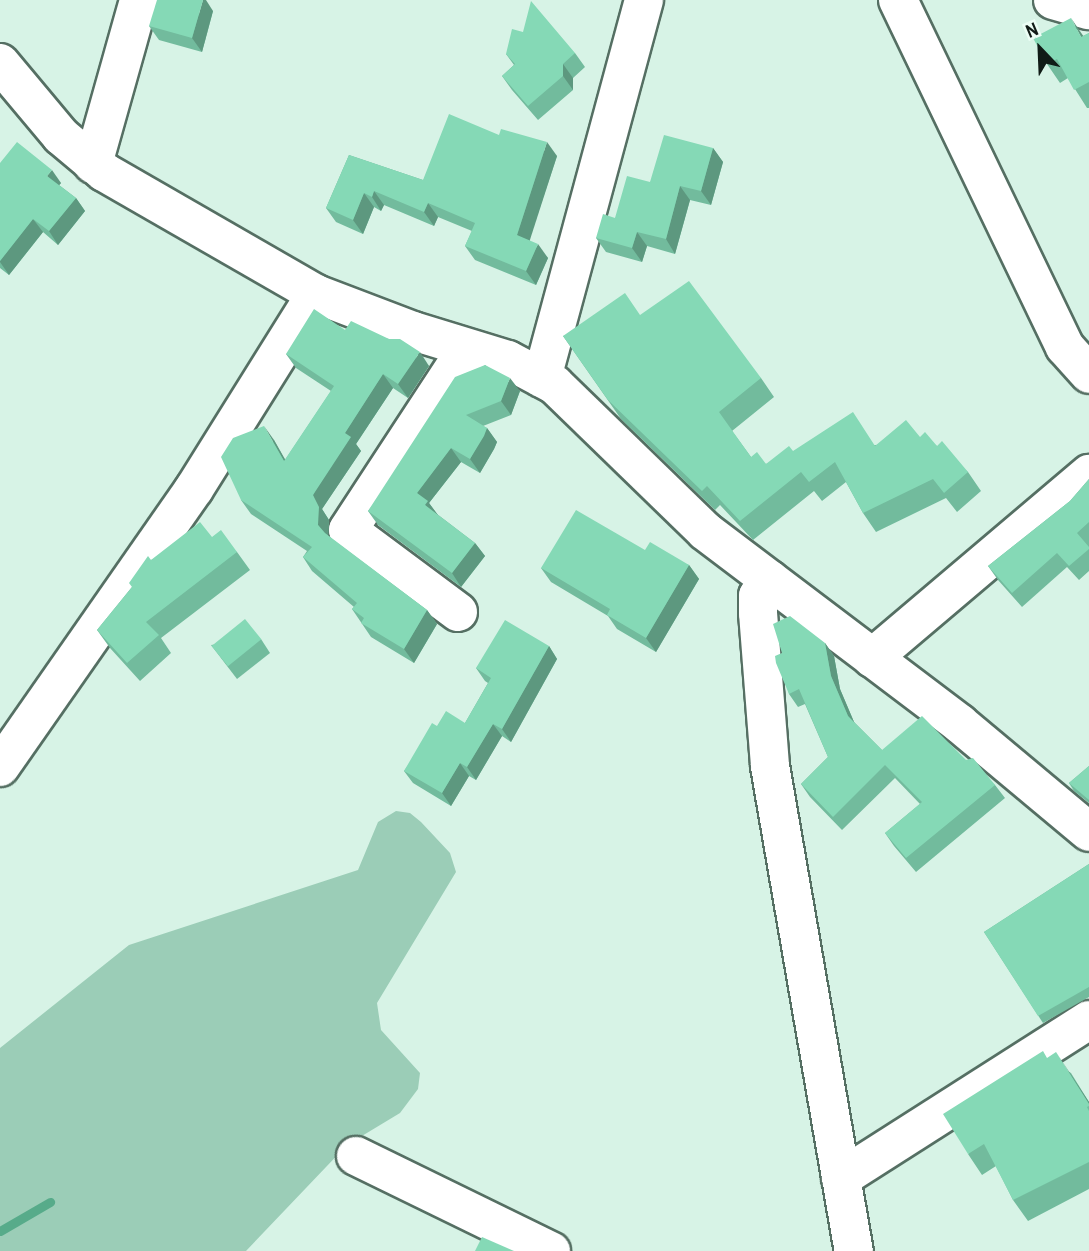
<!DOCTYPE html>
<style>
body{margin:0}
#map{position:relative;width:1089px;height:1251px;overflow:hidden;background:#d7f3e6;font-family:"Archivo Narrow",sans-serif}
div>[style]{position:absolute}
.green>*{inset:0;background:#9bcdb7}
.stream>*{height:9px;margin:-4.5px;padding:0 4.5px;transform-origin:4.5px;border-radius:4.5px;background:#57ab8a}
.roads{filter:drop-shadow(2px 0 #556f63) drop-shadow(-2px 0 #556f63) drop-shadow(0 2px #556f63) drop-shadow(0 -2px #556f63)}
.minor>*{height:38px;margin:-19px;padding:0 19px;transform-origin:19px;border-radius:19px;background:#fff}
.wall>*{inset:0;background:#72bb9d}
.shaded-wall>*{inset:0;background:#5d987f}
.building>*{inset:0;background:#85d9b6;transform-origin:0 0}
span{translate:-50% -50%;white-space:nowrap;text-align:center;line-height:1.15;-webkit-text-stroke:5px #ecfef5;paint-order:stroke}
.north{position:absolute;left:1005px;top:14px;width:70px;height:70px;-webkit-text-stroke:5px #ecfef5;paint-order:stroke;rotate:337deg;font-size:19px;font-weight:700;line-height:28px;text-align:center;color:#101b16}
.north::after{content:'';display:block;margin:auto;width:24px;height:32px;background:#101b16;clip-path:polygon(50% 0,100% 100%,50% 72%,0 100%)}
</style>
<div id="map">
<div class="green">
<i style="clip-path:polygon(396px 811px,410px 813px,421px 822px,450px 853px,456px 872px,377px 1003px,381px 1030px,420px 1073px,418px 1089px,400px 1113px,347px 1145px,246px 1251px,0 1251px,0 1048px,129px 945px,358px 870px,378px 822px)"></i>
</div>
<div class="stream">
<i style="left:0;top:1231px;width:58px;rotate:-30.1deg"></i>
</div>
<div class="roads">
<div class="minor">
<i style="left:898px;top:0;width:385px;rotate:64.3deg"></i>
<i style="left:1065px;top:347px;width:36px;rotate:48deg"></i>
<i style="left:1053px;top:0;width:37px;rotate:16deg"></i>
<i style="left:0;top:63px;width:95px;rotate:50.1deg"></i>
<i style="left:61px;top:136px;width:56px;rotate:39.9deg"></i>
<i style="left:104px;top:172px;width:245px;rotate:29.9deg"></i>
<i style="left:316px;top:294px;width:104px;rotate:20.9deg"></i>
<i style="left:413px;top:331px;width:99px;rotate:17deg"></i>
<i style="left:508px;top:360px;width:53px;rotate:28deg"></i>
<i style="left:555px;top:385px;width:209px;rotate:44.2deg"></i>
<i style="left:705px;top:531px;width:320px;rotate:37.1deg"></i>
<i style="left:960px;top:724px;width:168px;rotate:39.9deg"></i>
<i style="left:93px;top:164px;width:170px;rotate:-74.3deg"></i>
<i style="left:542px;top:378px;width:392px;rotate:-74.9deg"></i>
<i style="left:770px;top:580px;width:20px;rotate:127deg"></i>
<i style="left:758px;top:596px;width:17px;rotate:90deg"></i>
<i style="left:758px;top:613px;width:153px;rotate:85.5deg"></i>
<i style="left:770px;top:766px;width:492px;rotate:80.2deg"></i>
<i style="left:458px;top:612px;width:137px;rotate:-143.3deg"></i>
<i style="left:348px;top:530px;width:217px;rotate:-56.8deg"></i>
<i style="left:872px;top:658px;width:285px;rotate:-40.3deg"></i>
<i style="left:0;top:767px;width:339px;rotate:-55.1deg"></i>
<i style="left:194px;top:489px;width:230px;rotate:-58deg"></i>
<i style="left:356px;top:1156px;width:217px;rotate:26deg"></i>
<i style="left:841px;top:1178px;width:294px;rotate:-32.5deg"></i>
</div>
</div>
<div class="wall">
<i style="clip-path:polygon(213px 11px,202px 52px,159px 40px,149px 26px)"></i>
<i style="clip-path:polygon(1089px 33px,1089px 108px,1087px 108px,1068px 78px,1060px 83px,1047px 64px,1083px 36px)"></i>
<i style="clip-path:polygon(575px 53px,585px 67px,573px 78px,573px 90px,538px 120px,512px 90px,502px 76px,514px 65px,506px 54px)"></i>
<i style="clip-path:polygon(499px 135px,557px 156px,529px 240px,548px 258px,536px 285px,475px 260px,465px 246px,472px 231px,438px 217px,434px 226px,384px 205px,381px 211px,374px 207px,363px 234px,336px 222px,326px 208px,349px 155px,423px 180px)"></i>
<i style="clip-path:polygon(713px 148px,723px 162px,711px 205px,690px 200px,675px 254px,647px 246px,642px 262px,606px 252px,596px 238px,650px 182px)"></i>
<i style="clip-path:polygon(0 163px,61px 183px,59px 185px,76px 198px,85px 211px,58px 245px,43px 232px,9px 275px,0 268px)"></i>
<i style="clip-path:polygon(640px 315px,761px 378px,774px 397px,732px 431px,751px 457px,766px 464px,793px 451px,876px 445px,920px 437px,937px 446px,968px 472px,981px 491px,957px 512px,946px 498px,876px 532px,863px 513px,846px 482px,822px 501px,814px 491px,753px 540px,720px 505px,715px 510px,621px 419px,563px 336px)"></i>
<i style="clip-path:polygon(345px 330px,389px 339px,429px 366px,408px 398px,393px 388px,356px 444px,361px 451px,322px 509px,329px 520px,328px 536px,427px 610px,437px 624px,414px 663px,371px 637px,352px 609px,354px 607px,312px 571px,303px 557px,307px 551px,251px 514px,241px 500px,274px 440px,285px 460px,331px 391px,296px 368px,286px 354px)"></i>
<i style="clip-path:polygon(485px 365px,520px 391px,511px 415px,483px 426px,487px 428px,497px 442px,494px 449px,480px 473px,461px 462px,429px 503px,437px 514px,475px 543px,485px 556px,461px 587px,378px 525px,368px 511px)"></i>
<i style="clip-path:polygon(1089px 479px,1089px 571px,1079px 580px,1067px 567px,1022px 607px,998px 580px,988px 566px,1070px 501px)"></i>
<i style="clip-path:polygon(212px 537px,237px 552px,250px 570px,161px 638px,171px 653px,140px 681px,110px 648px,97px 630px,132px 587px,151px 560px)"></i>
<i style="clip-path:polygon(645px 550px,689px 565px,699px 579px,656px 652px,617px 629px,608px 616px,551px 582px,541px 568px)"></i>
<i style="clip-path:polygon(261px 639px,270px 653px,237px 679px,211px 645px)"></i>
<i style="clip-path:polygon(825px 643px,834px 656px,840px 689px,854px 722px,882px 750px,966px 760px,995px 785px,1005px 798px,916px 872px,894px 846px,885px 833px,920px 804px,895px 778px,842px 830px,810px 797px,801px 784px,828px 757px,805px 704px,798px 707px,789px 694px,782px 653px)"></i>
<i style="clip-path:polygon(549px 646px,557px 659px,511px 742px,502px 736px,476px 780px,469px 776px,451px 806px,413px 783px,404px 771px,437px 726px,465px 723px,488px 683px,485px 681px,476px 668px)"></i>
<i style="clip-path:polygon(1089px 766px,1089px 803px,1074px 791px,1069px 783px)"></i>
<i style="clip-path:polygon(1089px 864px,1089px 997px,1043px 1023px,984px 932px)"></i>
<i style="clip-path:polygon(1047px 1058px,1071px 1073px,1089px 1102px,1089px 1189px,1028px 1221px,1013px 1200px,996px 1166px,982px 1175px,968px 1154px)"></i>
</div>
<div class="shaded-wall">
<i style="clip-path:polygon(203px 0,206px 0,213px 11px,202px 52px,192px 38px)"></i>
<i style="clip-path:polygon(1071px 18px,1084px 37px,1081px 37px)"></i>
<i style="clip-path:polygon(563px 64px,573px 78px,573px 90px,563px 76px)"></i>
<i style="clip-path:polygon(547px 142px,557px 156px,527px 249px,517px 235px)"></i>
<i style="clip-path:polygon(713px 148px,723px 162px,711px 205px,701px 191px)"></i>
<i style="clip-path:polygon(52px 170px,61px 183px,56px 189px,47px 176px)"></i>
<i style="clip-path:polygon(680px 186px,690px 200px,675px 254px,666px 239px)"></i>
<i style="clip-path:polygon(374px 191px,384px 205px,381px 211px,372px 197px)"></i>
<i style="clip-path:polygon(364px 193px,374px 207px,363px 234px,353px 220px)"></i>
<i style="clip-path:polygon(76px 198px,85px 211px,58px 245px,49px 231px)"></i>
<i style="clip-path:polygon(428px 203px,438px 217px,434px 226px,424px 212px)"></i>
<i style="clip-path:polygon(33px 219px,43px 232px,9px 275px,0 262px,0 261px)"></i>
<i style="clip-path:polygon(637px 232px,647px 246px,642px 262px,632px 248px)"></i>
<i style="clip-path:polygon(538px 244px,548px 258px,536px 285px,526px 271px)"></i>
<i style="clip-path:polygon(420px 352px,429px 366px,408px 398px,398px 384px)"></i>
<i style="clip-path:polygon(383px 374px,393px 388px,356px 444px,361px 451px,322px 509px,329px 520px,328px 538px,318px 525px,313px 495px,345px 433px)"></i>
<i style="clip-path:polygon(510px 378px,520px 391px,511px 415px,501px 401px)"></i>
<i style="clip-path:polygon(264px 426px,274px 440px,294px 475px,284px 461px)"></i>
<i style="clip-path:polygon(487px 428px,497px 442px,494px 449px,480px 473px,470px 459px)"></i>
<i style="clip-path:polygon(451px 448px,461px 462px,429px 503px,438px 515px,435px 519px,417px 493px)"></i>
<i style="clip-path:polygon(475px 543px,485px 556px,461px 587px,452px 573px)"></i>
<i style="clip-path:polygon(689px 565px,699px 579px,656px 652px,646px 638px)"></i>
<i style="clip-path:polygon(427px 610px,437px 624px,414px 663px,404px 649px)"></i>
<i style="clip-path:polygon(825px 643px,834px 656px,840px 689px,857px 729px,848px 716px,831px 676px)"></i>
<i style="clip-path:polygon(549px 646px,557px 659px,511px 742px,502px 729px)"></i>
<i style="clip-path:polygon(493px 724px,502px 736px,476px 780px,467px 767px)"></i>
<i style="clip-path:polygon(460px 763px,469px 776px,451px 806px,442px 793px)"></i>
<i style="clip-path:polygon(1056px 1052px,1089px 1102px,1089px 1104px)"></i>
</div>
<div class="building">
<i style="clip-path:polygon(157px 0,203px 0,192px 38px,149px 26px)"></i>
<i style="clip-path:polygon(531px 1px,575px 53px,563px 64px,563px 76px,528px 106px,502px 76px,515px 64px,506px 54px,512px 29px,523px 32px)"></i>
<i style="clip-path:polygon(1071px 18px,1081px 37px,1089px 33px,1089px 82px,1074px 90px,1057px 59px,1047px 64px,1033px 38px)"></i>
<i style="clip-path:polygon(449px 114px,499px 135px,501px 129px,547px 142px,517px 235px,538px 244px,526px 271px,465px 246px,475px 223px,428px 203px,424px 212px,374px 191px,372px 197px,364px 193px,353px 220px,326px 208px,349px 155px,423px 180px)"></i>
<i style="clip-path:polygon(664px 135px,713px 148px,701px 191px,680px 186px,666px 239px,637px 232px,632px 248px,596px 238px,603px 214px,615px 218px,627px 176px,650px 182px)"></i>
<i style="clip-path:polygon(17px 142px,52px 170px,47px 176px,76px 198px,49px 231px,33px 219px,0 261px,0 163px)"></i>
<i style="clip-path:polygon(689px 281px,761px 378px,719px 412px,751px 457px,757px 452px,766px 464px,789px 446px,793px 451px,853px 412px,875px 446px,906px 420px,920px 437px,925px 432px,937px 446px,942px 441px,968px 472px,944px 493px,933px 479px,863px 513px,835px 462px,809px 482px,801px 472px,740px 521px,707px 486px,702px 491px,608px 400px,563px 336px,625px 293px,640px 315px)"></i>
<i style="clip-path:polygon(314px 309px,345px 330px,351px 321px,389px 339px,400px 339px,420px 352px,398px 384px,383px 374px,345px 433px,351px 437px,313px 495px,319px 507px,318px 525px,325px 533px,427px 610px,404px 649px,361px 623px,364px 618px,352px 609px,357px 603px,303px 557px,312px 547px,241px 500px,221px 457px,233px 438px,264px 426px,284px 461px,334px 386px,286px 354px)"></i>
<i style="clip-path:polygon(485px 365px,510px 378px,501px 401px,466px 415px,487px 428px,484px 436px,470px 459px,451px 448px,417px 493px,428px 501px,425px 505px,475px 543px,452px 573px,368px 511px,455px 377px)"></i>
<i style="clip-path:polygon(1089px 479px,1089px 522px,1077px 533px,1089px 547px,1089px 549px,1069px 566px,1057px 553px,1012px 593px,988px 566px,1070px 501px)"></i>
<i style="clip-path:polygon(576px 510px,645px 550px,650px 542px,689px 565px,646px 638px,607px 615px,610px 609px,541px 568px)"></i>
<i style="clip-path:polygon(200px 522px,212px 537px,221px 530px,237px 552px,146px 622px,159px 635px,127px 663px,97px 630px,132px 587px,129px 583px,148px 556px,151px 560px)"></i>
<i style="clip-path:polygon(790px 616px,825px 643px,831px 676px,848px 716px,882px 750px,922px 716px,966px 760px,973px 758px,995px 785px,906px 858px,885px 833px,922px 802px,885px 765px,833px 817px,801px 784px,828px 757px,799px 689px,789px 694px,776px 663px,775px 656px,782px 653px,773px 624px)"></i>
<i style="left:245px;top:619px;width:26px;height:43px;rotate:51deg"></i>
<i style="clip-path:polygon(505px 620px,549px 646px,502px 729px,493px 724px,467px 767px,460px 763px,442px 793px,404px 771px,432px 723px,437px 726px,446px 711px,465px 723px,491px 678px,476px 668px)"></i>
<i style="clip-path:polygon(1089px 766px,1089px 800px,1069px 783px)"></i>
<i style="clip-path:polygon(1089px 864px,1089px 987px,1038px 1016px,984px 932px)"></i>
<i style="clip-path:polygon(1043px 1051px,1047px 1058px,1056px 1052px,1089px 1104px,1089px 1106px,1087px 1107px,1089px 1111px,1089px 1162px,1013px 1200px,984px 1144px,968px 1154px,943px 1114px)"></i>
<i style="clip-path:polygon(482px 1237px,514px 1251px,475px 1251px)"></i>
</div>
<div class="north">N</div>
</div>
